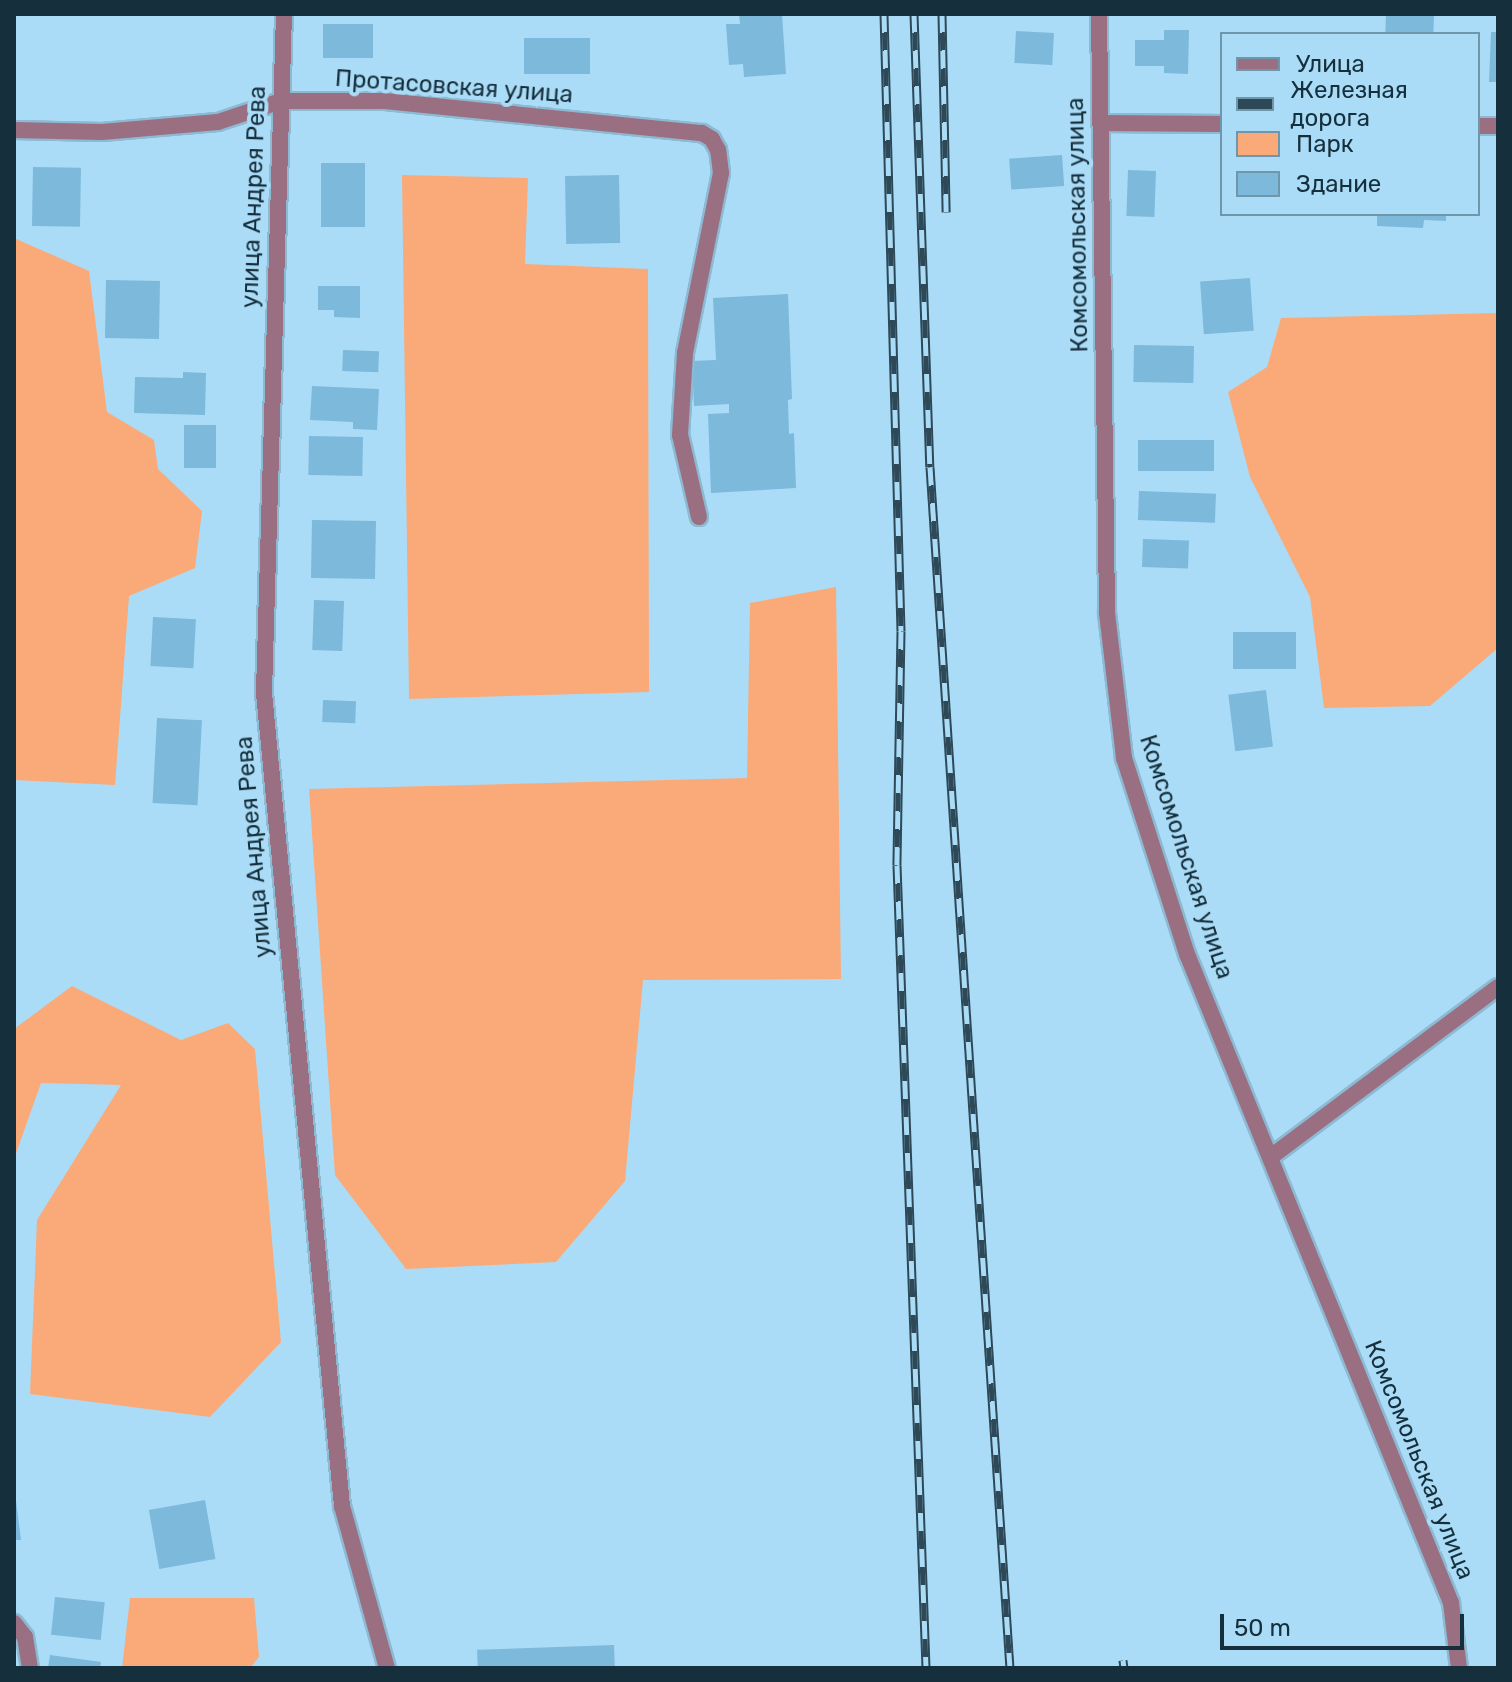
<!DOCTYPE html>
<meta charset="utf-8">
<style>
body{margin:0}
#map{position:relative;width:1512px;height:1682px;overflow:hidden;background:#abdcf7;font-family:Rubik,sans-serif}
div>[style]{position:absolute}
.green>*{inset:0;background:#faaa78}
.building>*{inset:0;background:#7cb9da;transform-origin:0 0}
.roads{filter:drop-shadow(2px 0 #8db9d2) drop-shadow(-2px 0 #8db9d2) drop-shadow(0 2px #8db9d2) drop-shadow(0 -2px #8db9d2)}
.service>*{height:16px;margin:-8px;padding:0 8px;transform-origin:8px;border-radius:8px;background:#996f81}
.minor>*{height:16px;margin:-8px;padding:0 8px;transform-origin:8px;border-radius:8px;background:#996f81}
.rail>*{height:9px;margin-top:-4.5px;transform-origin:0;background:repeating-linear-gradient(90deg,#abdcf7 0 18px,#2d4958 0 36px);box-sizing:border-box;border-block:2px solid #2d4958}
span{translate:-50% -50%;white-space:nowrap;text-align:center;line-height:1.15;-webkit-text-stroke:8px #abdcf7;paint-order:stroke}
.street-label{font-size:24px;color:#162f3c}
.frame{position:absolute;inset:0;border:16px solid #162f3c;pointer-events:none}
.legend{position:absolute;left:1220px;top:32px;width:260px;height:184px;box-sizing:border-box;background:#abdcf7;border:2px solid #6f97ac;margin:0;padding:10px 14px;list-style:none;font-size:24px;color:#162f3c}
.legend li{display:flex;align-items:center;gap:16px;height:40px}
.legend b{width:40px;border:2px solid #6f97ac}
.scale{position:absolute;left:1220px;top:1614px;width:244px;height:36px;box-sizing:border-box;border:4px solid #162f3c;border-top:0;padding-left:10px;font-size:24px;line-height:28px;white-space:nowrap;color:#162f3c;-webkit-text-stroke:6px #abdcf7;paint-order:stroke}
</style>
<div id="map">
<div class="green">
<i style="clip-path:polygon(402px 175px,528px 178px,525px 264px,648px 269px,649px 692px,409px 699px)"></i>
<i style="clip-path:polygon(14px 238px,89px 271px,107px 412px,154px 440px,158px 469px,202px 511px,195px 568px,129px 596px,115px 785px,14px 780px)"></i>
<i style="clip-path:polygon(1498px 313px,1498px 648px,1430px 706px,1324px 708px,1310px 597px,1250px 477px,1228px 392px,1267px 367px,1281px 318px)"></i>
<i style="clip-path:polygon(836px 587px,841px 979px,643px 980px,625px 1181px,556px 1262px,406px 1269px,335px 1175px,309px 789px,747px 778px,750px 603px)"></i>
<i style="clip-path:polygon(72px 986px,181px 1040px,228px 1023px,255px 1049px,281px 1342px,210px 1417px,30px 1394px,37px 1220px,121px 1085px,41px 1083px,14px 1159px,14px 1029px)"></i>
<i style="clip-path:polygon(130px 1598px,254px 1598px,259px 1657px,250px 1668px,122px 1668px)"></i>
</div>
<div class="building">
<i style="clip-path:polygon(739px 14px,782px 14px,786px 74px,744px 77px,743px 64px,729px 65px,726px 24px,740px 24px)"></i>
<i style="left:1386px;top:14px;width:48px;height:20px;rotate:2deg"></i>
<i style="left:373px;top:24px;width:34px;height:50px;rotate:90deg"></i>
<i style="clip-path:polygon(1164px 30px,1189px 30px,1188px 74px,1164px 73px,1164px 66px,1135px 66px,1135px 40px,1164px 40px)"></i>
<i style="left:1016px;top:31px;width:38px;height:32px;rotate:3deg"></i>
<i style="clip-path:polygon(1491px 32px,1498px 32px,1498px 82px,1489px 82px)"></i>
<i style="left:524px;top:38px;width:66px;height:36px"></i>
<i style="left:1062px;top:155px;width:31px;height:53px;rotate:86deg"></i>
<i style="left:321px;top:163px;width:44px;height:64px"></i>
<i style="left:33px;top:167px;width:48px;height:59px;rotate:1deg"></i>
<i style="left:1128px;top:170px;width:28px;height:46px;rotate:2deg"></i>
<i style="left:619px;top:175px;width:68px;height:54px;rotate:89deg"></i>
<i style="clip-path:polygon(1377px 214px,1446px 214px,1446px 221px,1424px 220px,1423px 228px,1377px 226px)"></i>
<i style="left:1250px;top:278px;width:53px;height:50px;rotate:86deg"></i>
<i style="left:106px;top:280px;width:54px;height:58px;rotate:1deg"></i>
<i style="clip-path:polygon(318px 286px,360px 286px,360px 318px,334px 317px,334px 310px,318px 310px)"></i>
<i style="clip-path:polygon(788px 294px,792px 399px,788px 400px,789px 434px,794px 433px,796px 488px,711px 493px,708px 414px,729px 413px,729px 404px,694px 406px,692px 361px,716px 360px,713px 298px)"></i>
<i style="left:1134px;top:345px;width:60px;height:37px;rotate:1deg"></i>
<i style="left:343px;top:350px;width:36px;height:21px;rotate:2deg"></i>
<i style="clip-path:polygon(183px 372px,206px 373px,205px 415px,134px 413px,135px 377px,183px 378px)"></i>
<i style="clip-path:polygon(312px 386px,379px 389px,377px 430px,353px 429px,353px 422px,310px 420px)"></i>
<i style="left:184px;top:425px;width:32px;height:43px"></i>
<i style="left:309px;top:436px;width:54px;height:39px;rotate:1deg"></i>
<i style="left:1138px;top:440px;width:76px;height:31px"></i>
<i style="left:1139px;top:491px;width:77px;height:29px;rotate:2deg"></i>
<i style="left:312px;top:520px;width:64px;height:58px;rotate:1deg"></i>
<i style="left:1143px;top:539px;width:46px;height:28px;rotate:2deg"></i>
<i style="left:314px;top:600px;width:30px;height:50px;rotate:2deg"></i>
<i style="left:153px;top:617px;width:43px;height:49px;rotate:3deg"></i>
<i style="left:1233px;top:632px;width:63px;height:37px"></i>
<i style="left:1266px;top:690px;width:57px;height:38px;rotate:83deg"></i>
<i style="left:323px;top:700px;width:33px;height:22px;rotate:2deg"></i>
<i style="left:157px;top:718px;width:45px;height:85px;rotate:3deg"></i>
<i style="clip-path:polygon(14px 1485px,21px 1540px,14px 1540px)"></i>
<i style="left:205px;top:1500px;width:60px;height:57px;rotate:80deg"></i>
<i style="left:55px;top:1597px;width:50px;height:38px;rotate:6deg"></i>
<i style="left:614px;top:1645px;width:23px;height:137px;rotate:88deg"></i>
<i style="clip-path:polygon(50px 1655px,101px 1662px,100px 1668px,48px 1668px)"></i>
</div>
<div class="roads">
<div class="service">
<i style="left:699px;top:517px;width:84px;rotate:-103deg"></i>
<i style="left:680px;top:435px;width:82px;rotate:-86.5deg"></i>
<i style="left:685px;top:353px;width:184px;rotate:-78.7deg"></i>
<i style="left:721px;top:173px;width:23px;rotate:-97deg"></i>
<i style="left:718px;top:150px;width:13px;rotate:-119deg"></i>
<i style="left:712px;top:139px;width:12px;rotate:-149deg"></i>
</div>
<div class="minor">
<i style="left:284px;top:14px;width:679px;rotate:91.69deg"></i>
<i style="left:264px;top:693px;width:817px;rotate:84.52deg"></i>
<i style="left:342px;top:1506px;width:168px;rotate:74.5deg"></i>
<i style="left:1099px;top:14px;width:599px;rotate:89.23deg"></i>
<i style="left:1107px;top:613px;width:146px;rotate:83.3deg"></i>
<i style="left:1124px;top:758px;width:206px;rotate:72.2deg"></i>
<i style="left:1187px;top:954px;width:701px;rotate:67.86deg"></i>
<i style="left:1451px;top:1603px;width:65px;rotate:83deg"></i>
<i style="left:1101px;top:123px;width:121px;rotate:0.5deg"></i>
<i style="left:1478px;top:126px;width:20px"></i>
<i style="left:14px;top:130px;width:88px;rotate:1.3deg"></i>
<i style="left:102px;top:132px;width:116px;rotate:-4.9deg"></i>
<i style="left:218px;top:122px;width:66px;rotate:-18.4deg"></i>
<i style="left:281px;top:101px;width:104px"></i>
<i style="left:385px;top:101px;width:319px;rotate:5.8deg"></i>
<i style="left:1272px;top:1156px;width:282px;rotate:-36.8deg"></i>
<i style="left:14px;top:1623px;width:18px;rotate:52deg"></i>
<i style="left:25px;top:1637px;width:31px;rotate:81deg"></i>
</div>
</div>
<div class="rail">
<i style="left:884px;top:14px;width:617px;rotate:88.42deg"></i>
<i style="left:901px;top:631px;width:234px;rotate:91deg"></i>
<i style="left:897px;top:865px;width:804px;rotate:87.93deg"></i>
<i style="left:914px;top:14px;width:453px;rotate:88deg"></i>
<i style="left:930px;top:467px;width:1204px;rotate:86.19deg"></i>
<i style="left:942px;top:14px;width:198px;rotate:88.8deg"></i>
<i style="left:1123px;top:1660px;width:8px;rotate:83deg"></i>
</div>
<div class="street-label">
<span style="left:454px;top:87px;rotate:4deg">Протасовская улица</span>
<span style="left:254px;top:197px;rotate:-88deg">улица Андрея Рева</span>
<span style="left:1078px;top:225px;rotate:-91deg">Комсомольская улица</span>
<span style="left:254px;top:847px;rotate:-95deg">улица Андрея Рева</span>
<span style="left:1186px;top:857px;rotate:72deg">Комсомольская улица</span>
<span style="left:1419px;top:1460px;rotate:68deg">Комсомольская улица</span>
</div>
<div class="frame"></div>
<ul class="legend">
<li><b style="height:10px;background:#996f81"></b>Улица</li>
<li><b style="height:10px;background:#2d4958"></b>Железная дорога</li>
<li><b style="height:22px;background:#faaa78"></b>Парк</li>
<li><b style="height:22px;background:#7cb9da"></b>Здание</li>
</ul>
<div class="scale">50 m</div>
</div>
